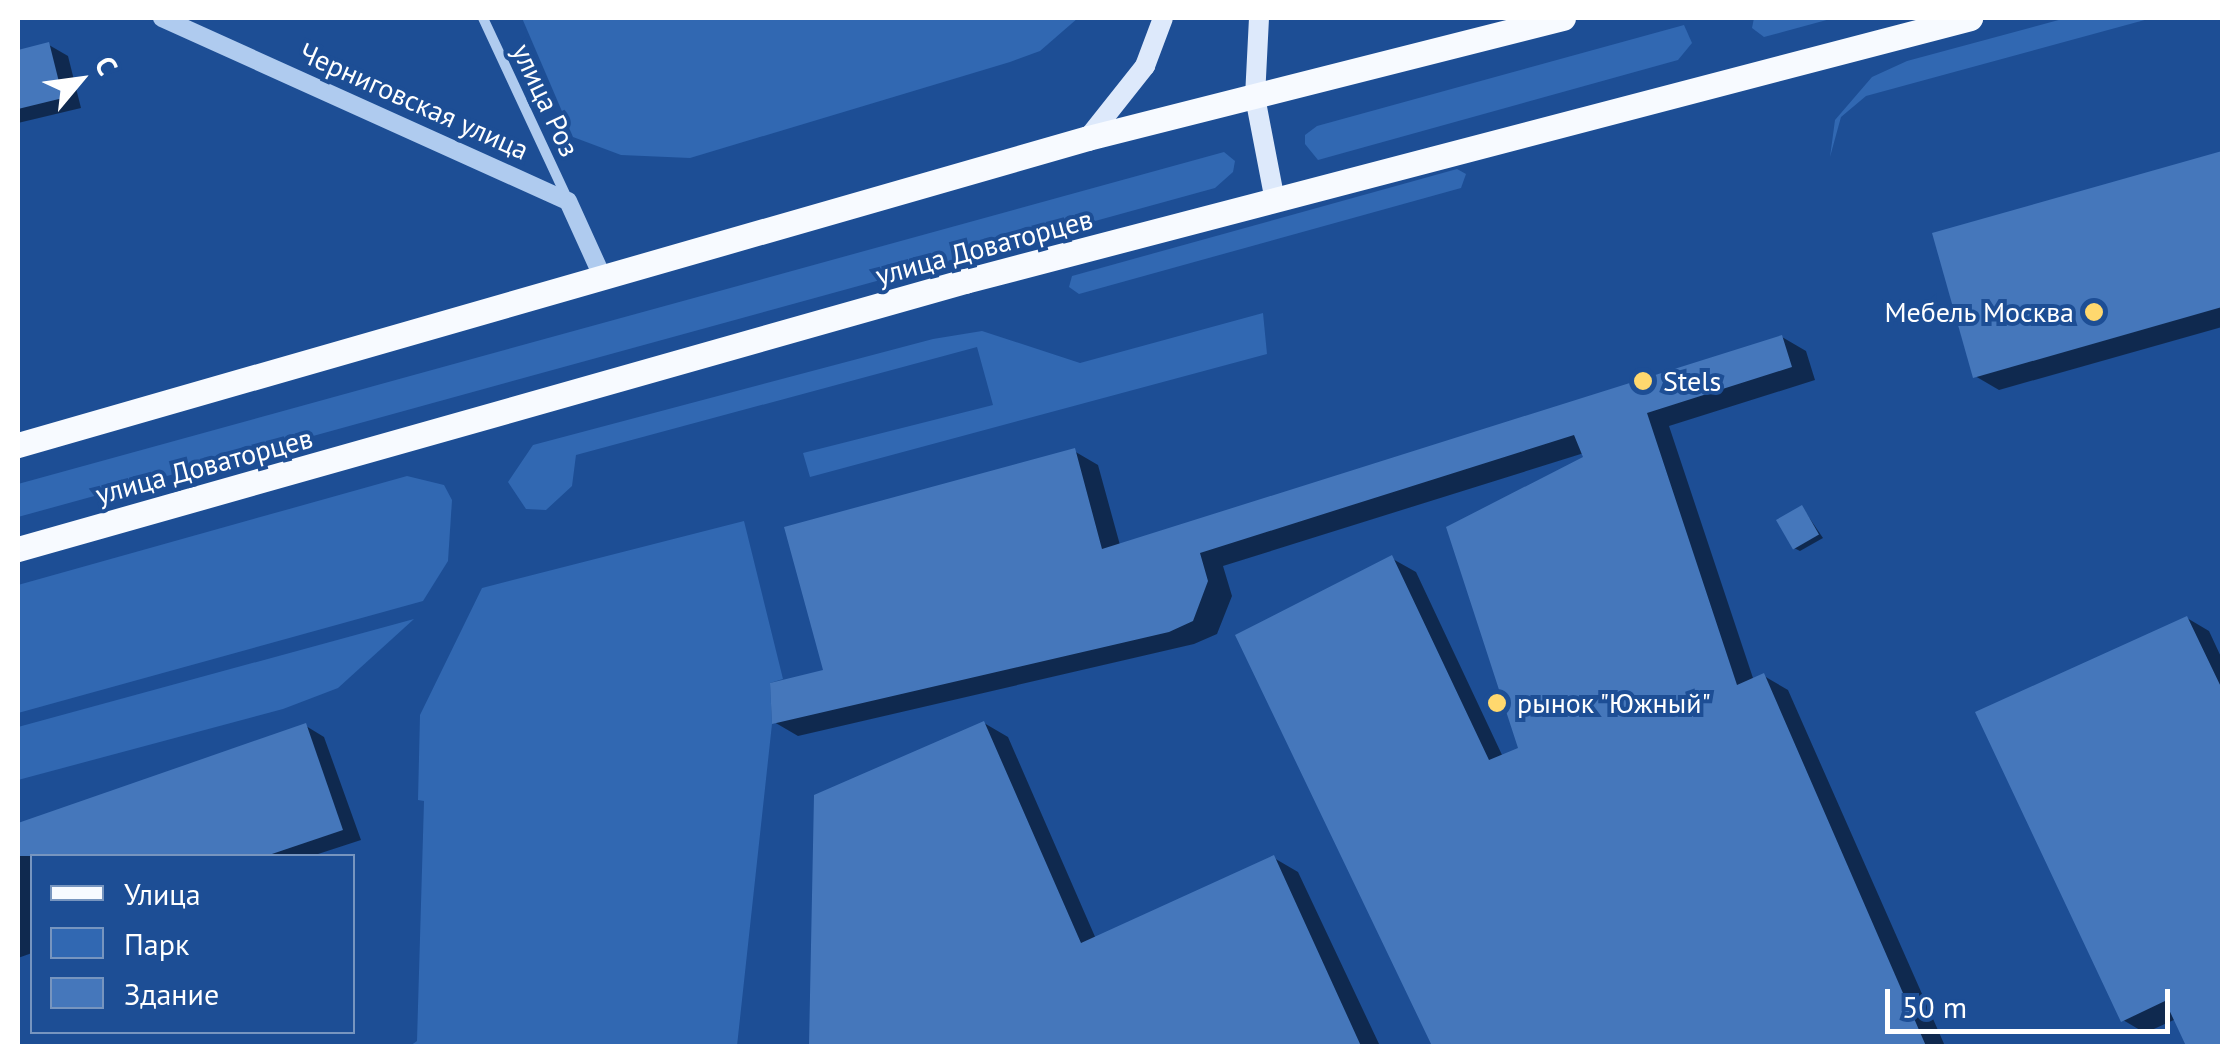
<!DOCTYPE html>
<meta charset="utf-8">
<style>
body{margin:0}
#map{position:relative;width:2240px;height:1064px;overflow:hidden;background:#1d4e95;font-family:"PT Sans",sans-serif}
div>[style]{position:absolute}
.green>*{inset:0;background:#3168b2}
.shadow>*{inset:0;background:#0007}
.building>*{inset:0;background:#4577bb;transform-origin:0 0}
.minor>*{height:10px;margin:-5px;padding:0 5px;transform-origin:5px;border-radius:5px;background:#afcbef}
.tertiary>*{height:18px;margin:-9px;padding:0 9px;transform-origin:9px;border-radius:9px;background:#afcbef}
.secondary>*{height:20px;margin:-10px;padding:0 10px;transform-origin:10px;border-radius:10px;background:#dde9fb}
.primary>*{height:25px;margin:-12.5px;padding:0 12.5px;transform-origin:12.5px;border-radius:12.5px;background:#f7faff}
.dots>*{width:28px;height:28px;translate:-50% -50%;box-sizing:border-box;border:5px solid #1d4e95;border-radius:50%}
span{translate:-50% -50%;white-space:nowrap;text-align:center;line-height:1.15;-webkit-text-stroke:8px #1d4e95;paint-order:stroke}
.street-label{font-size:28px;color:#fff}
.poi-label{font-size:28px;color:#fff}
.right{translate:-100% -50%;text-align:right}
.left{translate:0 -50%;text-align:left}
.frame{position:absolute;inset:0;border:20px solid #fff;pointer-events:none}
.legend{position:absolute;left:30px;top:854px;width:325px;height:180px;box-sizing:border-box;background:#1d4e95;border:2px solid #7795bf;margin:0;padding:12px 18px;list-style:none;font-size:30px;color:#fff}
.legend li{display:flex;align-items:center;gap:20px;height:50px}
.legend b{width:50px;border:2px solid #7795bf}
.north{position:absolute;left:30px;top:30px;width:100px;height:100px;-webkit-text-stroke:8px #1d4e95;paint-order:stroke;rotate:61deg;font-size:28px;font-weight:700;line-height:40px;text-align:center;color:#fff}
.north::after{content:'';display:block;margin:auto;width:35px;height:45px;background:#fff;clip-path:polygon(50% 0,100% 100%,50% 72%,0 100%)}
.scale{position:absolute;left:1885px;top:989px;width:285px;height:45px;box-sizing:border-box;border:5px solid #fff;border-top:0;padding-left:12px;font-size:30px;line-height:35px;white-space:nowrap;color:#fff;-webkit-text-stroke:8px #1d4e95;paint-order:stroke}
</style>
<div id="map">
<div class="green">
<i style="clip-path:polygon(522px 18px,1078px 18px,1040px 51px,1010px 62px,690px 158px,621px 155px,573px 137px)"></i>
<i style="clip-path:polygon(1754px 18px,1834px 18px,1764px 37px,1752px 28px)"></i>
<i style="clip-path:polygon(2066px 18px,2152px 18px,1866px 96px,1841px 117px,1830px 157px,1835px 120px,1872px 77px,1907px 61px)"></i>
<i style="clip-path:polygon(1684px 25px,1692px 43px,1678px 60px,1318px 160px,1305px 144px,1305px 135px,1317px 126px)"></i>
<i style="clip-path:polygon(1224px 152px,1235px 161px,1233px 172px,1215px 188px,18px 517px,18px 484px)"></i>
<i style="clip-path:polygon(1457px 169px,1466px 174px,1461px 188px,1079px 294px,1069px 287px,1072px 276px)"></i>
<i style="clip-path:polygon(1263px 313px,1267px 354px,810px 477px,803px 453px,993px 405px,977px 347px,576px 455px,572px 486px,546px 510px,526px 509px,508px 482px,533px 445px,933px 339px,982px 331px,1080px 363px)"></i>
<i style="clip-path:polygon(407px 476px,444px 485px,452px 500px,448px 561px,423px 601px,18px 713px,18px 585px)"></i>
<i style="clip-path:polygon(744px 521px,783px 679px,770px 683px,772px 724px,737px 1046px,410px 1046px,417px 1041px,424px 801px,418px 800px,420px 715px,482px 588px)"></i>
<i style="clip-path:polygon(414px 619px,338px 688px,283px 709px,18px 780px,18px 727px)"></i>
</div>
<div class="shadow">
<i style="clip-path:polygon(49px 45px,68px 56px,81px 108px,18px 123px,18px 53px)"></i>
<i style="clip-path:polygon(2222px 154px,2222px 327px,1999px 390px,1975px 376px,1935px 235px)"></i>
<i style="clip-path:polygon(1782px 337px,1806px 351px,1815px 380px,1669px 426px,1754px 681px,1764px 676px,1788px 690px,1945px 1046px,1435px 1046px,1238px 637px,1391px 558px,1416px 572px,1503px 757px,1521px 749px,1584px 453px,1223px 566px,1232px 596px,1217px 634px,1194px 644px,798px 736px,774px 722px,1074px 451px,1098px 465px,1120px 545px)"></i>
<i style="clip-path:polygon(1802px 507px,1823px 538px,1800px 551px,1794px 548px)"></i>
<i style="clip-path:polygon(2187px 618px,2209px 631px,2222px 659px,2222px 1046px,2188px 1046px,2176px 1019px,2145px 1033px,2123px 1020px)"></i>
<i style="clip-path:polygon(984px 723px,1008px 737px,1096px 939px,1274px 858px,1298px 872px,1380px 1046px,835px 1046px,812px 996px)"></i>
<i style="clip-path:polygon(306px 726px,324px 737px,361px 840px,312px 856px,32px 856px,32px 953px,18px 958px,18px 825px)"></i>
</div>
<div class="building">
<i style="clip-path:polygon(49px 42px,63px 98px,18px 109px,18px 50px)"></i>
<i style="clip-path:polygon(2222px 151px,2222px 307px,1973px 378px,1932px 233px)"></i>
<i style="clip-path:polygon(1782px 335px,1792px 367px,1647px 413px,1737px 685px,1764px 673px,1926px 1046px,1432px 1046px,1235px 635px,1392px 555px,1489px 760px,1518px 748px,1446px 527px,1583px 457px,1574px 435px,1200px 553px,1208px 581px,1193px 621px,1169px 632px,772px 724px,770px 683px,823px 670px,784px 527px,1075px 448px,1102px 549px)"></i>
<i style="left:1802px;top:505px;width:34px;height:30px;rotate:60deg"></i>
<i style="clip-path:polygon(2187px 616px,2222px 689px,2222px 1046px,2186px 1046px,2165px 1001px,2121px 1022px,1975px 712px)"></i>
<i style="clip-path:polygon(984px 721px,1081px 943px,1274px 855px,1361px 1046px,809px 1046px,814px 795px)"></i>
<i style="clip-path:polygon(306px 723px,343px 830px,266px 856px,18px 856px,18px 823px)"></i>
</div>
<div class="minor">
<i style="left:483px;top:18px;width:199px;rotate:65deg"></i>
</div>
<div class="tertiary">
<i style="left:162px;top:18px;width:445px;rotate:24.3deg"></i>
<i style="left:568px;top:201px;width:82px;rotate:65.6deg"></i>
</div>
<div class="secondary">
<i style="left:1259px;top:18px;width:79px;rotate:92.9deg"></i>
<i style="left:1255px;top:97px;width:106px;rotate:79.1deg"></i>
<i style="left:1088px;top:138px;width:92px;rotate:-51.6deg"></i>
<i style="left:1145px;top:66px;width:51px;rotate:-69.4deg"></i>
</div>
<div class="primary">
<i style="left:18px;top:445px;width:1113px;rotate:-16.01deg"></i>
<i style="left:1088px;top:138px;width:490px;rotate:-14.2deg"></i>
<i style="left:18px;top:549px;width:984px;rotate:-15.8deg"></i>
<i style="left:965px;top:281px;width:1039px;rotate:-14.66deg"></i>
</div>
<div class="dots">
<i style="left:2094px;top:312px;background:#ffd86e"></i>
<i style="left:1643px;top:381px;background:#ffd86e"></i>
<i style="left:1497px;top:703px;background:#ffd86e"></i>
</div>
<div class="street-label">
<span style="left:546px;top:100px;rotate:65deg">улица Роз</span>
<span style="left:414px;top:101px;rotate:24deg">Черниговская улица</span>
<span style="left:984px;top:247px;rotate:-15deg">улица Доваторцев</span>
<span style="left:204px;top:466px;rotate:-15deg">улица Доваторцев</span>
</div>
<div class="poi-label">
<span class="right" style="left:2074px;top:312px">Мебель Москва</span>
<span class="left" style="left:1663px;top:381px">Stels</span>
<span class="left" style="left:1517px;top:703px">рынок "Южный"</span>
</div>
<div class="frame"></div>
<ul class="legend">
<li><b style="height:12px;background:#f7faff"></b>Улица</li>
<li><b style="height:28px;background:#3168b2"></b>Парк</li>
<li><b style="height:28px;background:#4577bb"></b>Здание</li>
</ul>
<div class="north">С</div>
<div class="scale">50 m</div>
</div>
